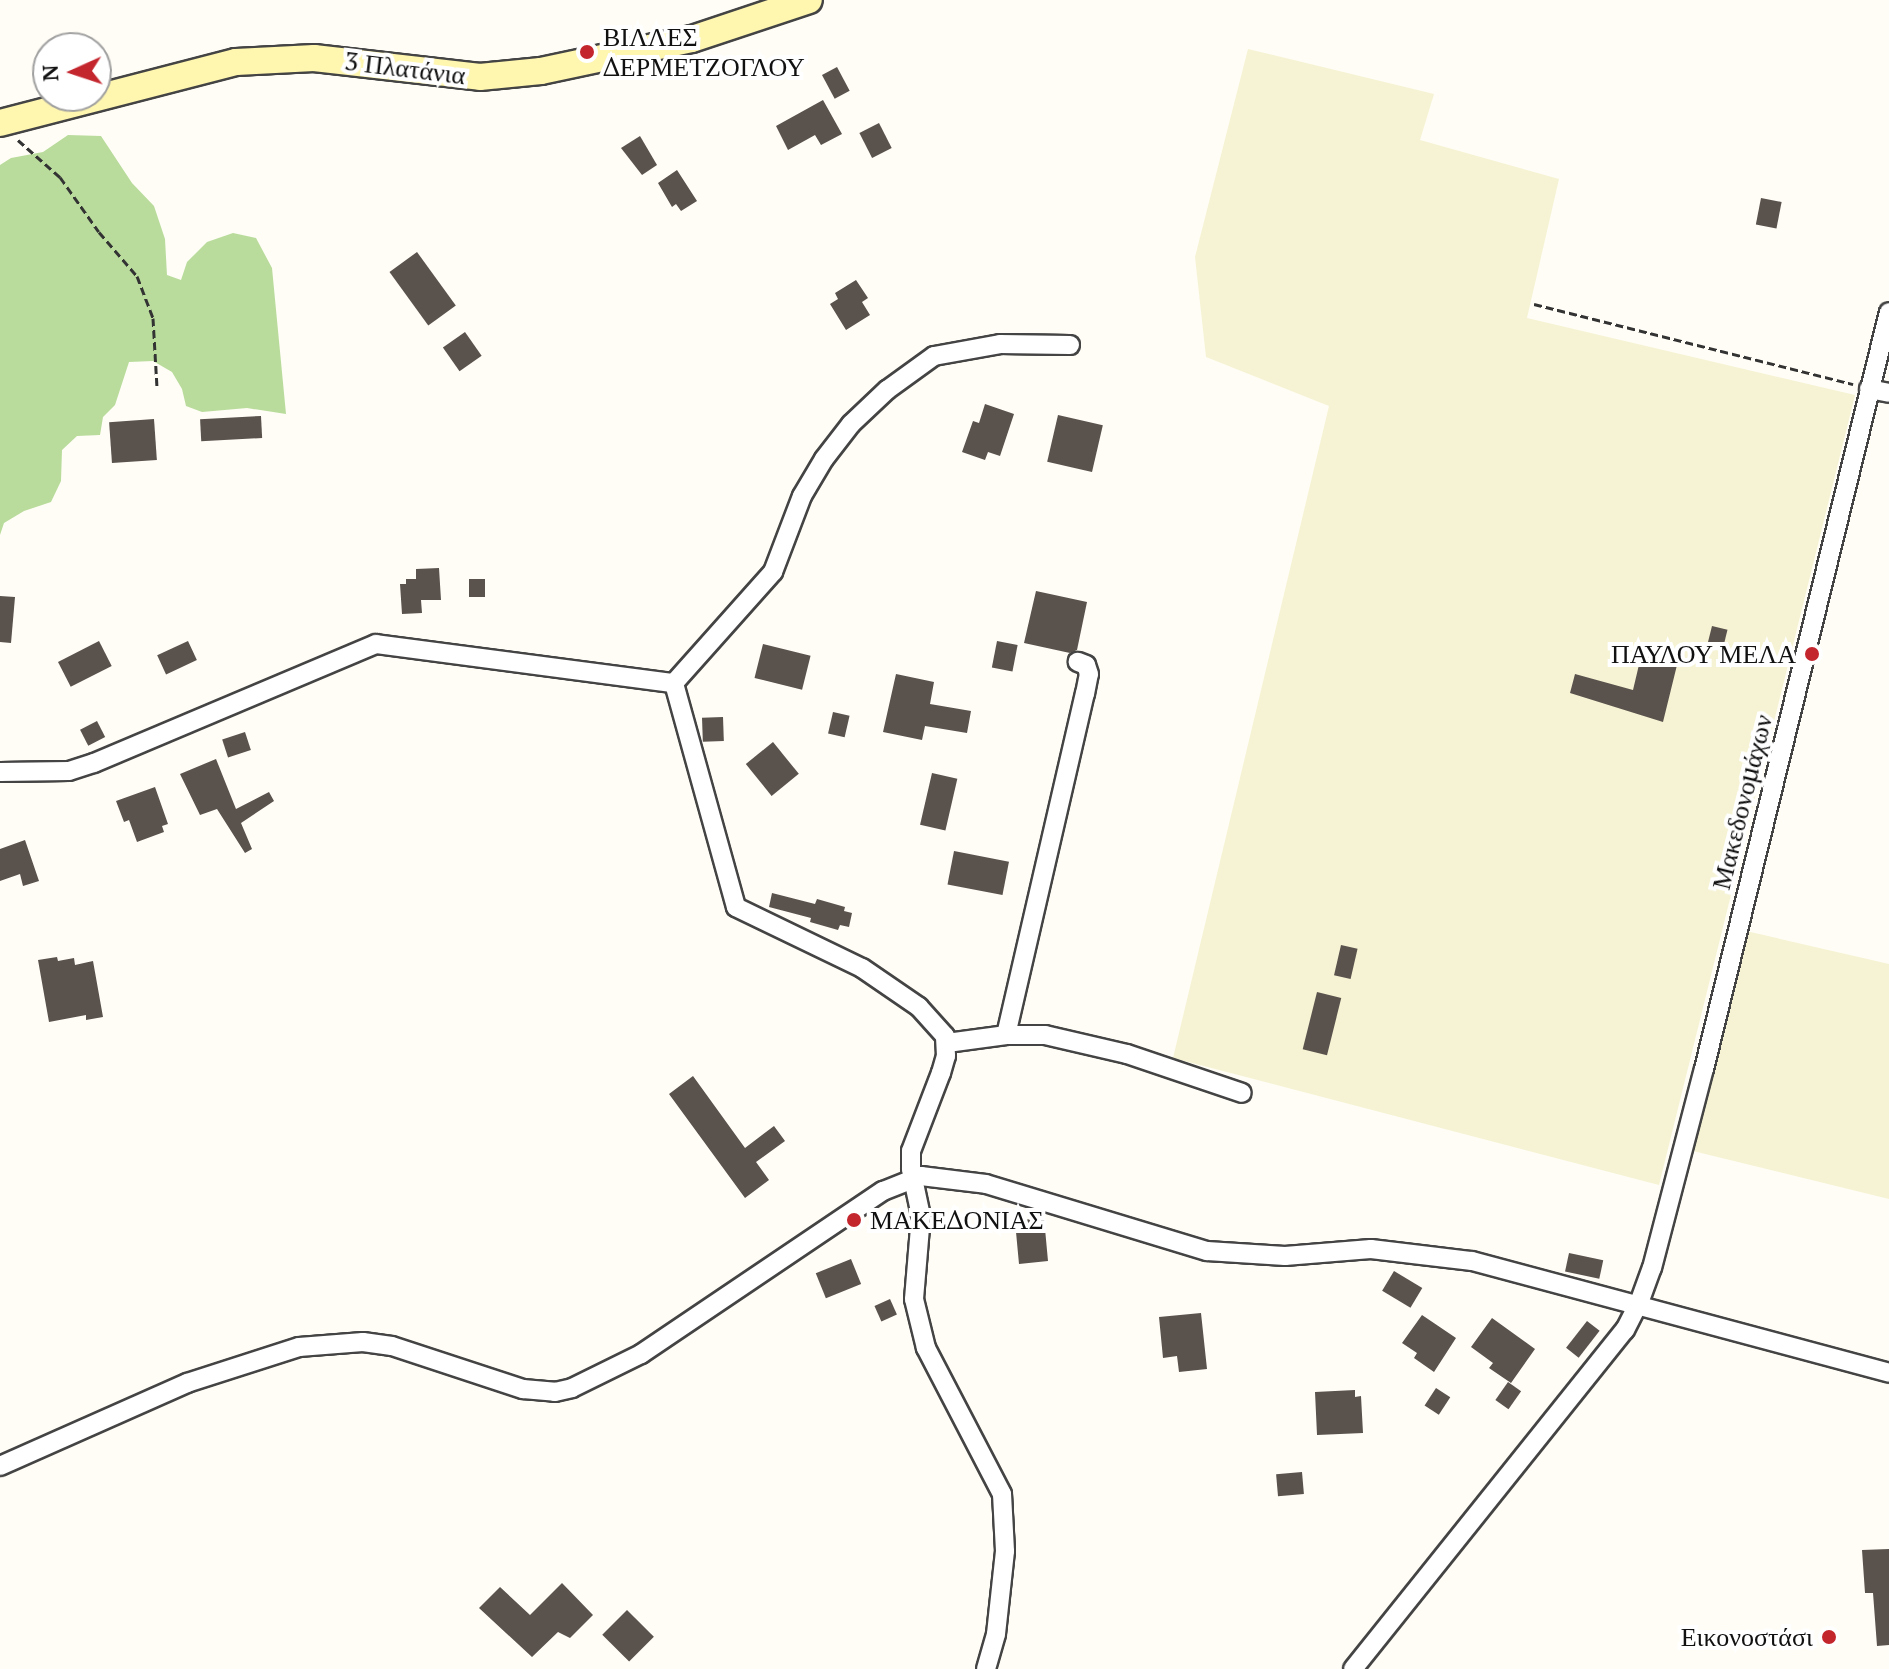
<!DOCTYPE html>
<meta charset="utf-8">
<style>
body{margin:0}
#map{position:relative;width:1889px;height:1669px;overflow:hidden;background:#fffdf5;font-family:"PT Serif",serif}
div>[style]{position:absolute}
.farmland>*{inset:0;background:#f6f3d4}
.forest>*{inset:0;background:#b9dc9c}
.building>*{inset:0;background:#5a524d;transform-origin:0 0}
.path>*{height:3px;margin-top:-1.5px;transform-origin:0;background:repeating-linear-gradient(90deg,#333 0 8px,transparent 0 12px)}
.roads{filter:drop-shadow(2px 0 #444) drop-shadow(-2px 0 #444) drop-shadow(0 2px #444) drop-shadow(0 -2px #444)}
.street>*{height:18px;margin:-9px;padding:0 9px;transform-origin:9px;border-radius:9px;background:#fff}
.secondary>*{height:26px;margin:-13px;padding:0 13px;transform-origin:13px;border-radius:13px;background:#fff6b0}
.dots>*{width:22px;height:22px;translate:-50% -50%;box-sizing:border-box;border:4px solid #fff;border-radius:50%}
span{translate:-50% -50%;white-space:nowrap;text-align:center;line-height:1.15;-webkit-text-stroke:8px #fff;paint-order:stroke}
.poi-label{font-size:26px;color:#111}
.left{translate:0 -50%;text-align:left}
.right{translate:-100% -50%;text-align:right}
.street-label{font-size:26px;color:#111}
.north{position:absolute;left:32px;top:32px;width:80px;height:80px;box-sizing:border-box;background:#fff;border:2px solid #a0a0a0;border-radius:50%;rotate:267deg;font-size:22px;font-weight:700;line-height:32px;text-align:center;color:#111}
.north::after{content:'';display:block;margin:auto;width:28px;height:36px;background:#c4262e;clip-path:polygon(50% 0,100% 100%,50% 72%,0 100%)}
</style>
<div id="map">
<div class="farmland">
<i style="clip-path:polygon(1248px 49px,1434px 94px,1420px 140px,1559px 179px,1527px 318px,1855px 395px,1659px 1185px,1173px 1058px,1329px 406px,1206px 357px,1195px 257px)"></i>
<i style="clip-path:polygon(1746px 931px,1889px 964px,1889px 1199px,1693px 1151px)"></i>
</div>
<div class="forest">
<i style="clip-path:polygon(68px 135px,101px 136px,132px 183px,154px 206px,165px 239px,167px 275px,181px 280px,187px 262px,207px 242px,233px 233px,256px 238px,272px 268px,286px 414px,247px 408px,202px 412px,186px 406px,182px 389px,172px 372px,153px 361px,129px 362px,115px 405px,103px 417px,100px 435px,77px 436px,62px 450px,61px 481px,51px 502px,24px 511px,4px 523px,0 535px,0 165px,11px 158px,43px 152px)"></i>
</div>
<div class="building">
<i style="left:837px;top:67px;width:27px;height:17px;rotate:62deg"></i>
<i style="clip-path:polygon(823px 100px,842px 134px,821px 145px,815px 135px,788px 150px,776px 126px)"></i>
<i style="left:879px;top:123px;width:28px;height:22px;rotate:63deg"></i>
<i style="clip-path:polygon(640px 136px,657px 165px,642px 175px,621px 148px)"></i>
<i style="clip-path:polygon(677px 170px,697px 201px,681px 211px,676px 204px,672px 207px,658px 183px)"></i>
<i style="left:1761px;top:198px;width:21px;height:27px;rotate:11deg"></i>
<i style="left:417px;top:252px;width:66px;height:34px;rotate:54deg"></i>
<i style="clip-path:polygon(856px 280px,868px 298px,862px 302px,870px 315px,846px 330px,830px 304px,838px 299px,835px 293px)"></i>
<i style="left:465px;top:332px;width:29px;height:27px;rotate:55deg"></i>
<i style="clip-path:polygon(985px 404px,1014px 414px,1000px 456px,988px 452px,985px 460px,962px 452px,973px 421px,979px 423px)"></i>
<i style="left:1058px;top:415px;width:46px;height:48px;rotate:13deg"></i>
<i style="left:261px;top:416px;width:22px;height:61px;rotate:87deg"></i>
<i style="left:154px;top:419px;width:41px;height:45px;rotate:86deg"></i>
<i style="clip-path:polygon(439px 568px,441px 600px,421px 600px,422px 613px,402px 614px,400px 584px,406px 584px,406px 579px,416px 579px,416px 569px)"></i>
<i style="left:469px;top:579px;width:16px;height:18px"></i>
<i style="clip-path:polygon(1036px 591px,1087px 602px,1077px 650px,1070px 653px,1024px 643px)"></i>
<i style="clip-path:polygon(0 596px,15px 597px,11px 643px,0 642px)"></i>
<i style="left:1712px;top:626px;width:16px;height:18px;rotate:14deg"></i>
<i style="left:99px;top:641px;width:28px;height:46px;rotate:63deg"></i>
<i style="left:188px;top:641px;width:21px;height:34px;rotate:65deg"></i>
<i style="left:997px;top:641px;width:21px;height:27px;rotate:11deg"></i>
<i style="left:763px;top:644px;width:49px;height:35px;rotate:14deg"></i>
<i style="clip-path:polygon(1642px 652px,1678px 661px,1663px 722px,1570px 693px,1575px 674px,1633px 690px)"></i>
<i style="clip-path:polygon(896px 674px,934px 682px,930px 704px,971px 711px,967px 733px,925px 726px,922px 740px,883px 732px)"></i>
<i style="left:833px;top:712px;width:17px;height:22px;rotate:13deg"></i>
<i style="left:723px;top:717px;width:24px;height:21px;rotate:88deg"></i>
<i style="left:97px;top:721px;width:18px;height:19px;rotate:63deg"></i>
<i style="left:245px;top:732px;width:19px;height:24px;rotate:72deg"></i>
<i style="left:773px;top:742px;width:41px;height:35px;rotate:51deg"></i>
<i style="clip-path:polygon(216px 759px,236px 809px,269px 792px,274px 801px,241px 823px,252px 849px,245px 853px,217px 809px,200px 815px,180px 774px)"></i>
<i style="left:932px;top:773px;width:26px;height:53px;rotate:13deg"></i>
<i style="clip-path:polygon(155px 787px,168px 824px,162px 826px,164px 832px,137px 842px,129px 820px,124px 822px,116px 801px)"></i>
<i style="clip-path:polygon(25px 840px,39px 881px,23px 886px,20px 874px,0 881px,0 849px)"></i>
<i style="left:954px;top:851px;width:56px;height:34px;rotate:11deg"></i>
<i style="clip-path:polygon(772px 893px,815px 904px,817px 899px,845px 907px,844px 911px,852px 913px,849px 927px,840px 925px,838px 930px,810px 922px,811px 918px,769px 907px)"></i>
<i style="left:1341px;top:945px;width:17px;height:31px;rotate:13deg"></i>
<i style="clip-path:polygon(57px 957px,58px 961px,74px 958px,75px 965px,93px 961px,103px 1017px,86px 1020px,86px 1015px,49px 1022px,38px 960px)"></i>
<i style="left:1317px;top:992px;width:25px;height:59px;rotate:14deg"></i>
<i style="clip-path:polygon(693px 1076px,745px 1148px,774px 1126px,785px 1141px,756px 1162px,769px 1180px,745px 1198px,669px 1094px)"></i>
<i style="clip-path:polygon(1044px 1218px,1048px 1261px,1019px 1264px,1016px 1232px,1024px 1231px,1022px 1220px)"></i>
<i style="left:1569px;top:1253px;width:35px;height:19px;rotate:12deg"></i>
<i style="left:851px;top:1259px;width:27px;height:38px;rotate:68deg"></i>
<i style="left:1394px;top:1271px;width:33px;height:23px;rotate:31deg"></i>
<i style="left:890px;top:1299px;width:17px;height:17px;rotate:66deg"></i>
<i style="clip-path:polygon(1201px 1313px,1207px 1369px,1179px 1372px,1177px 1356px,1163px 1358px,1159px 1317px)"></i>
<i style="clip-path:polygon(1422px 1315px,1456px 1338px,1434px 1372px,1414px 1358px,1417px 1353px,1402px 1343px)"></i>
<i style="clip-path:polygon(1492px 1318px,1535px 1349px,1511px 1383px,1489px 1368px,1493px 1363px,1471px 1347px)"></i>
<i style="left:1587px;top:1321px;width:16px;height:34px;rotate:38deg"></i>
<i style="left:1508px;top:1382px;width:16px;height:22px;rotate:35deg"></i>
<i style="left:1436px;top:1388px;width:17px;height:21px;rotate:33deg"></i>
<i style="clip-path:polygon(1355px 1390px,1355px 1397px,1361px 1396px,1363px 1433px,1317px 1435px,1315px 1392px)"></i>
<i style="left:1302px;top:1472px;width:22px;height:26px;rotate:85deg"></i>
<i style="clip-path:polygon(1889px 1549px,1889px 1645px,1877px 1646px,1873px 1593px,1865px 1593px,1862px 1550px)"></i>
<i style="clip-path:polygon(562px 1583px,593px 1615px,570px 1638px,558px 1632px,532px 1657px,479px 1608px,500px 1587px,530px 1615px)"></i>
<i style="left:627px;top:1610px;width:38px;height:35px;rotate:45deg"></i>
</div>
<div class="path">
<i style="left:18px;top:140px;width:56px;rotate:41.4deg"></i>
<i style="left:60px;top:177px;width:67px;rotate:54.7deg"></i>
<i style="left:99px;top:232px;width:58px;rotate:49.2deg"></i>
<i style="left:137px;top:276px;width:45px;rotate:69.1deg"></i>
<i style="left:153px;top:318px;width:69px;rotate:86.7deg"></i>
<i style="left:1534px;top:304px;width:329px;rotate:14.1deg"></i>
</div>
<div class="roads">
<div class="street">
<i style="left:1869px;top:389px;width:20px;rotate:11deg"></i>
<i style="left:0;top:772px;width:69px;rotate:-0.8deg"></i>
<i style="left:69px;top:771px;width:26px;rotate:-18deg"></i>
<i style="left:94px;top:763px;width:306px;rotate:-22.9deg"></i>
<i style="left:376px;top:644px;width:301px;rotate:7.5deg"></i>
<i style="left:1006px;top:1035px;width:350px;rotate:-77deg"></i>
<i style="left:1085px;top:694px;width:20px;rotate:-79deg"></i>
<i style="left:1089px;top:674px;width:9px;rotate:-108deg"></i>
<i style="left:1086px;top:665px;width:9px;rotate:-159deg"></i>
<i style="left:947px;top:1043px;width:60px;rotate:-7.7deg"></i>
<i style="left:1006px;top:1035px;width:39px"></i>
<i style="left:1045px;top:1035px;width:84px;rotate:13deg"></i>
<i style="left:1127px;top:1054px;width:121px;rotate:18.7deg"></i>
<i style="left:0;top:1466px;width:205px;rotate:-23.9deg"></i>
<i style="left:187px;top:1383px;width:118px;rotate:-17.8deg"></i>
<i style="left:299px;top:1347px;width:64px;rotate:-4.5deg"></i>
<i style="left:363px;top:1342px;width:29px;rotate:8deg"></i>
<i style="left:392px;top:1346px;width:138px;rotate:18.2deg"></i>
<i style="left:523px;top:1389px;width:32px;rotate:5deg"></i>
<i style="left:555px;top:1392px;width:17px;rotate:-13deg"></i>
<i style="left:572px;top:1388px;width:77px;rotate:-26.2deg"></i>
<i style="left:641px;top:1354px;width:292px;rotate:-34deg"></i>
<i style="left:883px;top:1191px;width:41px;rotate:-21.5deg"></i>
<i style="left:921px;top:1176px;width:65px;rotate:7deg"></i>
<i style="left:986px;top:1184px;width:231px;rotate:16.9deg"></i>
<i style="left:1207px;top:1251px;width:78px;rotate:3.7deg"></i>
<i style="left:1285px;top:1256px;width:86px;rotate:-4.7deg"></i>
<i style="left:1371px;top:1249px;width:102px;rotate:6.8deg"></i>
<i style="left:1472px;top:1261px;width:432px;rotate:15deg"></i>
<i style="left:986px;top:1669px;width:36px;rotate:-74deg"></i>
<i style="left:996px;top:1634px;width:83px;rotate:-83.8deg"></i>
<i style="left:1005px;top:1551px;width:57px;rotate:-93deg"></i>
<i style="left:1002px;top:1494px;width:165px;rotate:-117.5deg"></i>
<i style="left:926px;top:1348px;width:50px;rotate:-103.8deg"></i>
<i style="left:914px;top:1299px;width:83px;rotate:-85.2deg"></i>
<i style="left:921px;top:1216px;width:48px;rotate:-102deg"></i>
<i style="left:911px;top:1169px;width:18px;rotate:-90deg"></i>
<i style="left:911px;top:1151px;width:84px;rotate:-69deg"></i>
<i style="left:941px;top:1073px;width:18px;rotate:-74deg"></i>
<i style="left:946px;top:1056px;width:20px;rotate:-93deg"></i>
<i style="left:945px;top:1036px;width:39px;rotate:-132deg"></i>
<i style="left:919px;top:1007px;width:69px;rotate:-145.6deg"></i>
<i style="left:862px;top:968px;width:140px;rotate:-154.2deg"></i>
<i style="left:736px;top:907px;width:232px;rotate:-105.5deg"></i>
<i style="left:674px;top:683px;width:149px;rotate:-48.3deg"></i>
<i style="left:773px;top:572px;width:81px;rotate:-69.1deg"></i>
<i style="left:802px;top:496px;width:43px;rotate:-59.3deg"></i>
<i style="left:824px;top:459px;width:44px;rotate:-52.4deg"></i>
<i style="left:851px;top:424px;width:50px;rotate:-43.4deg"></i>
<i style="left:887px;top:390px;width:58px;rotate:-35.9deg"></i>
<i style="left:934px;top:356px;width:67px;rotate:-10.3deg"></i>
<i style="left:1000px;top:344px;width:70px;rotate:0.8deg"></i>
<i style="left:1353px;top:1669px;width:435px;rotate:-51.3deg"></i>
<i style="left:1625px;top:1330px;width:30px;rotate:-63deg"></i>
<i style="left:1639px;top:1303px;width:37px;rotate:-70deg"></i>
<i style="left:1652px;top:1268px;width:206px;rotate:-75.4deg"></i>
<i style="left:1704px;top:1069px;width:779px;rotate:-76.27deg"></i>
</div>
<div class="secondary">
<i style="left:0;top:123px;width:244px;rotate:-14.5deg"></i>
<i style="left:236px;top:62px;width:78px;rotate:-2.9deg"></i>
<i style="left:314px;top:58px;width:167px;rotate:6.5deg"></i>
<i style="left:480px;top:77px;width:61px;rotate:-5.6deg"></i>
<i style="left:541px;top:71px;width:154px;rotate:-12deg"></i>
<i style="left:692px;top:39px;width:123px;rotate:-18.4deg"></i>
</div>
</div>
<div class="dots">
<i style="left:587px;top:52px;background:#c4262e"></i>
<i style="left:1812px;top:654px;background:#c4262e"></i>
<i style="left:854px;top:1220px;background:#c4262e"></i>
<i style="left:1829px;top:1637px;background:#c4262e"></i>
</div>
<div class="poi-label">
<span class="left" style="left:603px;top:52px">ΒΙΛΛΕΣ<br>ΔΕΡΜΕΤΖΟΓΛΟΥ</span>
<span class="right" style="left:1796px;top:654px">ΠΑΥΛΟΥ ΜΕΛΑ</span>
<span class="left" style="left:870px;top:1220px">ΜΑΚΕΔΟΝΙΑΣ</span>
<span class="right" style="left:1813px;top:1637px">Εικονοστάσι</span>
</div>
<div class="street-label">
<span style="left:405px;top:68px;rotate:7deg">3 Πλατάνια</span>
<span style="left:1742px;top:802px;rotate:-76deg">Μακεδονομάχων</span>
</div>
<div class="north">N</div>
</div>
